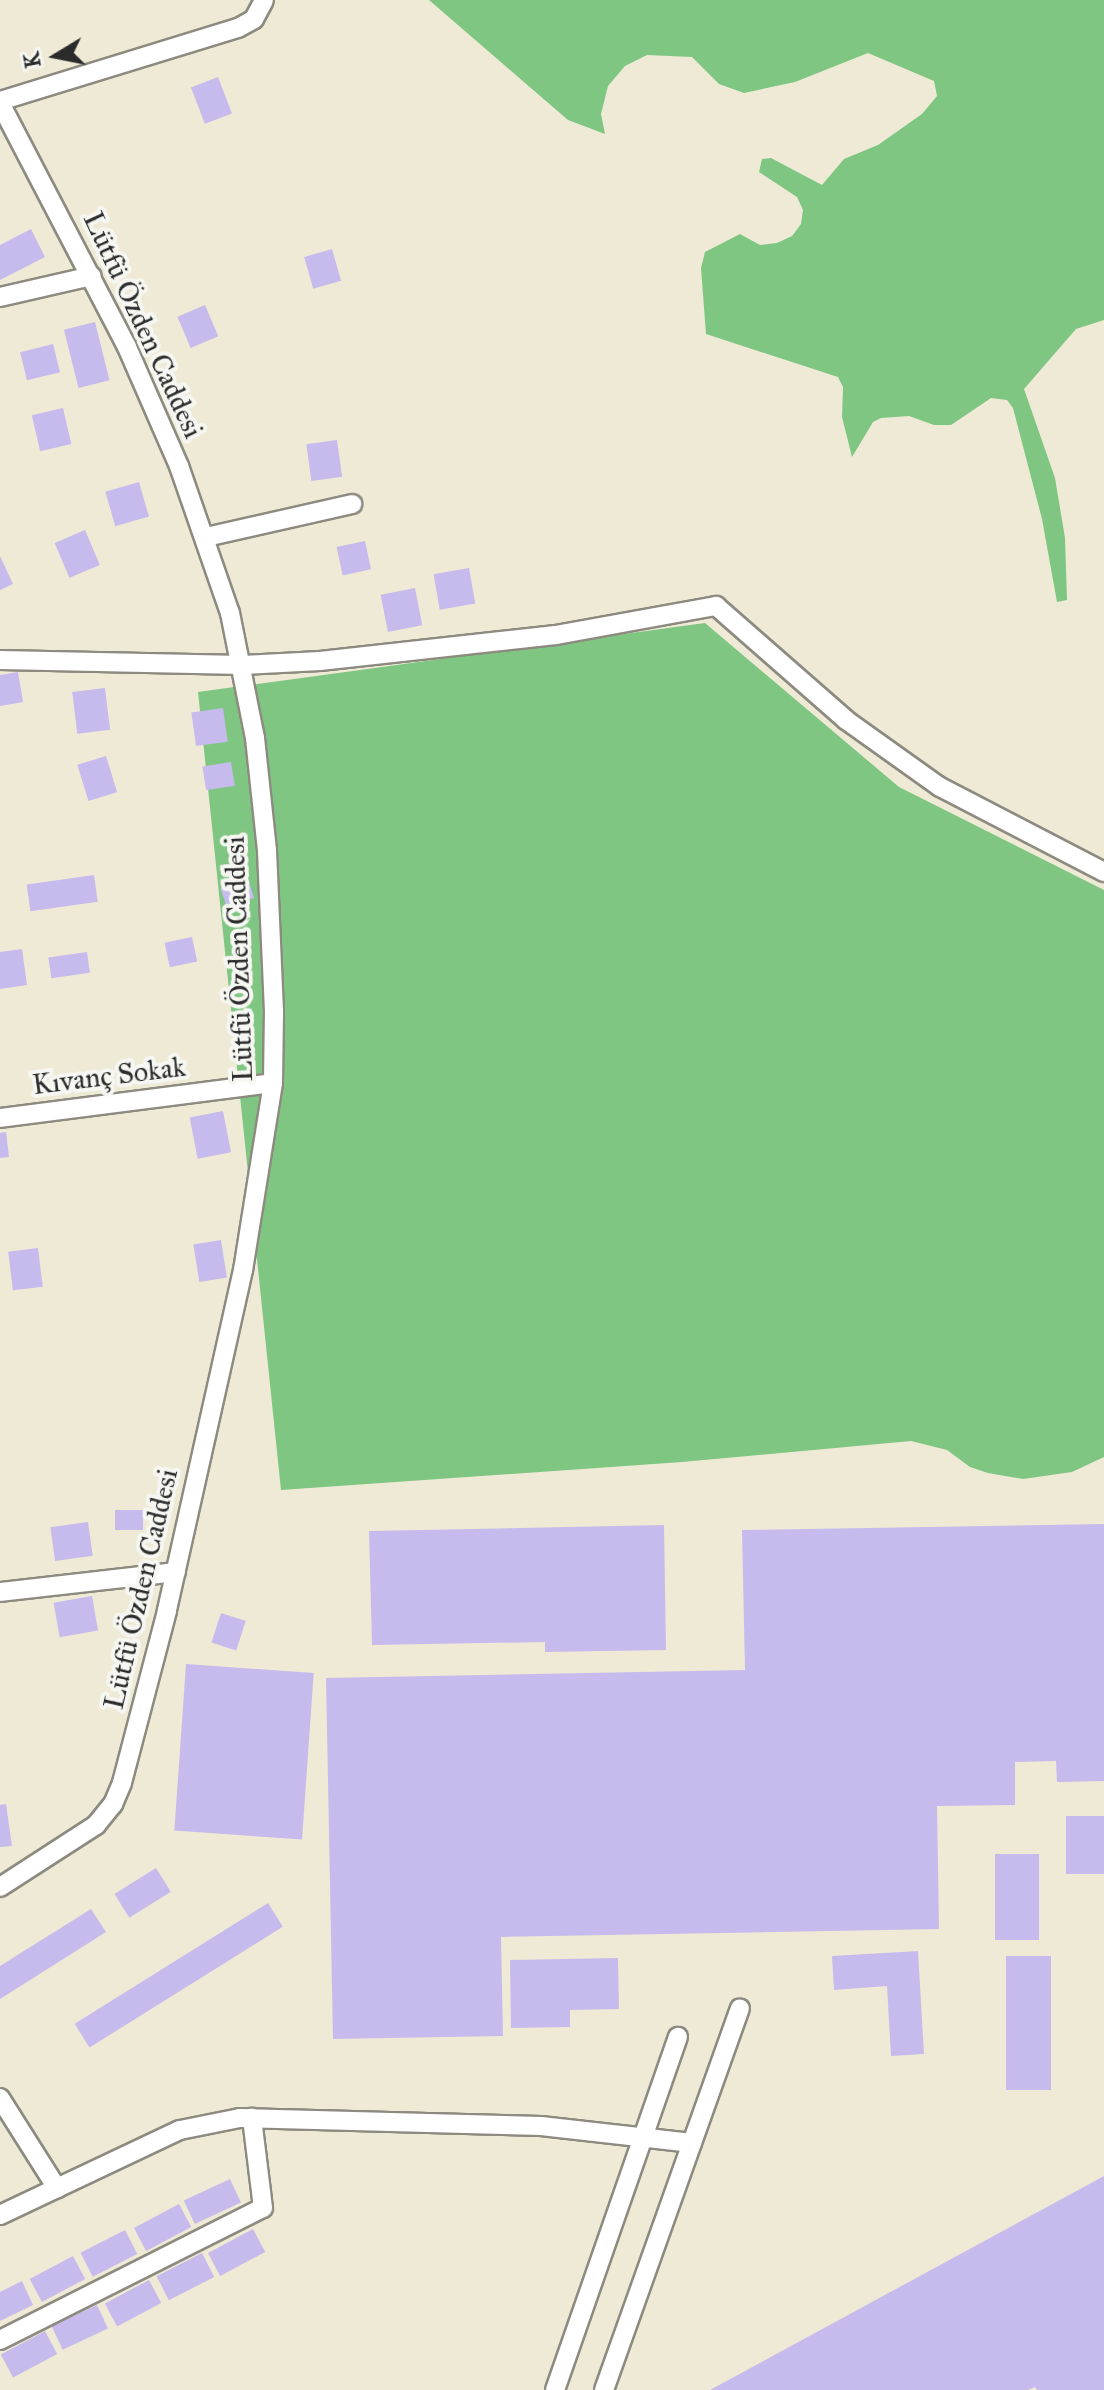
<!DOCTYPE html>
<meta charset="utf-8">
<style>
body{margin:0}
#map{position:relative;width:1104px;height:2390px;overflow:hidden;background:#efead5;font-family:"IM FELL Great Primer",serif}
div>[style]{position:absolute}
.green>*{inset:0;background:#7ec682}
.building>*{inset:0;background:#c6bbec;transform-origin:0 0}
.roads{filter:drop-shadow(2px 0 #8d8a80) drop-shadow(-2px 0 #8d8a80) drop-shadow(0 2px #8d8a80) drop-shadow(0 -2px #8d8a80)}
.street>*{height:18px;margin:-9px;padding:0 9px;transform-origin:9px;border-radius:9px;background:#fff}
span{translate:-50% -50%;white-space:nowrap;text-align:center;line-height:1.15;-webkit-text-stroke:8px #f6f6f2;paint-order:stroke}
.street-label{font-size:28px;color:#2b2b2b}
.north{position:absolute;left:16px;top:16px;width:80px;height:80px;-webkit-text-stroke:6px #f6f6f2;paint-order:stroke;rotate:260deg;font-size:22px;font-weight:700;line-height:32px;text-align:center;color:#2b2b2b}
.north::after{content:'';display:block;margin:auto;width:28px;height:36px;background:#2b2b2b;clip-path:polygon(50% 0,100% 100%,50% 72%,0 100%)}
</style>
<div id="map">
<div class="green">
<i style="clip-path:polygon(429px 0,1104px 0,1104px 320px,1076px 329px,1024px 389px,1055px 478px,1065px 538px,1067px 600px,1057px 602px,1042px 519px,1013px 408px,1007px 400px,991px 398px,951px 425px,934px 425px,909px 416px,881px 418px,873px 422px,852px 457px,842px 417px,843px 387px,838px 377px,706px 334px,701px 268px,705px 252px,740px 234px,760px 245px,777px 243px,792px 236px,801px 224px,803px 210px,797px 197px,759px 172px,762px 159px,771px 158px,822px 185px,844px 159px,878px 145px,922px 114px,937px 96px,934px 81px,868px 53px,795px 82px,744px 93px,719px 84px,692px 57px,647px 55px,625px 66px,608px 86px,601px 114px,605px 134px,568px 120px)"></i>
<i style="clip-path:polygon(705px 623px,899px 787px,1104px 890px,1104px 1457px,1072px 1472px,1023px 1479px,988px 1473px,970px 1467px,947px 1450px,911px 1441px,682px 1462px,281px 1490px,198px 692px)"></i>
</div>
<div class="building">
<i style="left:218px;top:77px;width:39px;height:29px;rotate:69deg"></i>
<i style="clip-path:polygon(31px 229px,45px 257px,0 280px,0 245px)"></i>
<i style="left:332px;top:249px;width:33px;height:29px;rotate:74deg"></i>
<i style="left:205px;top:305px;width:34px;height:30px;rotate:67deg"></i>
<i style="left:95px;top:322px;width:60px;height:32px;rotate:76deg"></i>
<i style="left:53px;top:344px;width:29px;height:34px;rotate:76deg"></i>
<i style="left:63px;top:408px;width:37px;height:32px;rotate:77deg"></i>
<i style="left:337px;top:440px;width:37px;height:31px;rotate:82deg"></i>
<i style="left:139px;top:482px;width:36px;height:35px;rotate:74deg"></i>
<i style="left:85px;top:530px;width:38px;height:33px;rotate:67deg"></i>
<i style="left:365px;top:541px;width:29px;height:29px;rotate:78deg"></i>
<i style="clip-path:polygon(0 556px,13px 584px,0 590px)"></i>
<i style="left:469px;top:568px;width:36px;height:36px;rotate:80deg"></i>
<i style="left:415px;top:588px;width:38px;height:35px;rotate:79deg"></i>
<i style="clip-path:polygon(18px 672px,23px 702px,0 706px,0 675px)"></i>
<i style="left:105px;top:688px;width:42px;height:33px;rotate:83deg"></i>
<i style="left:223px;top:708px;width:34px;height:32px;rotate:82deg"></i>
<i style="left:106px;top:756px;width:38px;height:30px;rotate:73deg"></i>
<i style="left:231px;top:762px;width:24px;height:29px;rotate:81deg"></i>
<i style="left:94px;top:875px;width:27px;height:68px;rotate:82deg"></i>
<i style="left:248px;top:879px;width:20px;height:29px;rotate:72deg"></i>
<i style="left:192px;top:937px;width:25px;height:28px;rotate:78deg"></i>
<i style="clip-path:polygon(22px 949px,27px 985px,0 989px,0 952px)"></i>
<i style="left:87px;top:952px;width:21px;height:39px;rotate:82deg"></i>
<i style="left:223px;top:1111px;width:42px;height:34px;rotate:79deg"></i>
<i style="clip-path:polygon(6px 1132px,9px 1157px,0 1158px,0 1133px)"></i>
<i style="left:221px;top:1240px;width:38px;height:28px;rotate:81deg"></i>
<i style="left:38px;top:1248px;width:39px;height:30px;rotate:83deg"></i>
<i style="left:115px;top:1510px;width:28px;height:20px"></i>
<i style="left:88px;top:1522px;width:34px;height:38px;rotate:82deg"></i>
<i style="clip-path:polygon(1104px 1524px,1104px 1781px,1057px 1782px,1056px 1761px,1015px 1762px,1015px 1805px,937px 1806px,939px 1929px,501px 1937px,503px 2036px,333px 2039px,326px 1678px,745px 1670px,742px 1530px)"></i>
<i style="clip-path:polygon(664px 1525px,666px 1650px,545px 1652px,545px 1642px,372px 1645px,369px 1531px)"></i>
<i style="left:92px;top:1596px;width:35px;height:39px;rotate:80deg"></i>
<i style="left:221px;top:1613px;width:26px;height:31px;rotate:18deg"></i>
<i style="left:186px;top:1664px;width:128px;height:167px;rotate:4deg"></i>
<i style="clip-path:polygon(6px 1804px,12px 1846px,0 1847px,0 1805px)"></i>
<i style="left:1104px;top:1816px;width:58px;height:38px;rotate:90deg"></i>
<i style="left:995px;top:1854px;width:44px;height:86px"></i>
<i style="left:156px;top:1868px;width:28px;height:49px;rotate:58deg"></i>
<i style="left:268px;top:1903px;width:28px;height:228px;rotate:58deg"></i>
<i style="clip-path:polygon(91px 1909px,106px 1932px,0 1999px,0 1966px)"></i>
<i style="clip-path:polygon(918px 1951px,924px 2054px,891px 2056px,887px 1986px,834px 1990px,832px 1956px)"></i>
<i style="left:1006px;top:1956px;width:45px;height:134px"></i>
<i style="clip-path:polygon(618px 1958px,619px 2009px,570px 2010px,570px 2027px,511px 2028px,510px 1960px)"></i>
<i style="clip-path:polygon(1104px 2176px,1104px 2390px,1037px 2390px,1035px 2387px,1028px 2390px,710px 2390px)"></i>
<i style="left:230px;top:2179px;width:26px;height:51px;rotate:65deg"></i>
<i style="left:179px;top:2204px;width:26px;height:51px;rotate:62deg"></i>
<i style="left:253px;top:2229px;width:26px;height:51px;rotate:62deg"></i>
<i style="left:125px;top:2230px;width:27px;height:50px;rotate:63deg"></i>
<i style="left:202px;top:2253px;width:27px;height:51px;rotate:63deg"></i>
<i style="left:73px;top:2256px;width:26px;height:49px;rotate:62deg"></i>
<i style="left:149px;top:2280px;width:26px;height:50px;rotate:62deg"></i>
<i style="clip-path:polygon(22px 2281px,33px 2305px,0 2321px,0 2292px)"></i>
<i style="left:97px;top:2305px;width:26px;height:50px;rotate:65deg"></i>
<i style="left:45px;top:2331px;width:26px;height:50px;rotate:62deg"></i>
</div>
<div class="roads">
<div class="street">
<i style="left:0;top:101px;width:249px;rotate:-17.1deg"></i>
<i style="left:238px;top:28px;width:18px;rotate:-29deg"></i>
<i style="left:254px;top:19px;width:21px;rotate:-62deg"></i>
<i style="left:0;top:103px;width:275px;rotate:62.5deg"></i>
<i style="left:127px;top:347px;width:130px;rotate:66.4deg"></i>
<i style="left:179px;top:466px;width:156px;rotate:70.9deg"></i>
<i style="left:230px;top:613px;width:127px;rotate:78.7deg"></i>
<i style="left:255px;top:738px;width:114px;rotate:83.9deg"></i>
<i style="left:267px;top:851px;width:160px;rotate:87.5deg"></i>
<i style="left:274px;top:1011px;width:72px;rotate:90.8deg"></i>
<i style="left:273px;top:1083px;width:189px;rotate:99.1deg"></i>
<i style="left:243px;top:1270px;width:349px;rotate:102.6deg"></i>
<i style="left:167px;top:1611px;width:178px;rotate:104.7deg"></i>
<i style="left:122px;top:1783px;width:23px;rotate:113deg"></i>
<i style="left:113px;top:1804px;width:27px;rotate:129deg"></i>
<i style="left:96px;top:1825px;width:114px;rotate:147.1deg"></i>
<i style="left:0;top:297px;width:94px;rotate:-12.9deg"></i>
<i style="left:206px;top:537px;width:150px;rotate:-12.7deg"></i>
<i style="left:0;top:660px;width:243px;rotate:1.2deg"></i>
<i style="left:243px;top:665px;width:77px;rotate:-3deg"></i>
<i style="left:320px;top:661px;width:237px;rotate:-6.3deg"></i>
<i style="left:556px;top:635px;width:163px;rotate:-10.3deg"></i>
<i style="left:716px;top:606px;width:173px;rotate:41.2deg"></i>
<i style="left:846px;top:720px;width:115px;rotate:35.5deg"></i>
<i style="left:940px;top:787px;width:185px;rotate:27.4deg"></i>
<i style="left:0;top:1118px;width:275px;rotate:-7.3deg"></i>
<i style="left:0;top:1592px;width:177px;rotate:-6.5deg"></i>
<i style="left:0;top:2098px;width:107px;rotate:57.7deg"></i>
<i style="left:0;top:2215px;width:199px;rotate:-25.3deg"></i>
<i style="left:180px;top:2130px;width:61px;rotate:-11.3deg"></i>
<i style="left:240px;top:2118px;width:301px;rotate:1.5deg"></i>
<i style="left:541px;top:2126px;width:152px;rotate:6.4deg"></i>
<i style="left:0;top:2340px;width:294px;rotate:-26.7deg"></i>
<i style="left:263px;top:2208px;width:91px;rotate:-97deg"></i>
<i style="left:555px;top:2390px;width:374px;rotate:-70.8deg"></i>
<i style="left:604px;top:2390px;width:405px;rotate:-70.4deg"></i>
</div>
</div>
<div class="street-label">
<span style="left:143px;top:325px;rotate:65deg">Lütfü Özden Caddesi</span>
<span style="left:239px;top:959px;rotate:-92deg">Lütfü Özden Caddesi</span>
<span style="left:109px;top:1076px;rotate:-7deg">Kıvanç Sokak</span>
<span style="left:141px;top:1589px;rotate:-77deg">Lütfü Özden Caddesi</span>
</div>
<div class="north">K</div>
</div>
